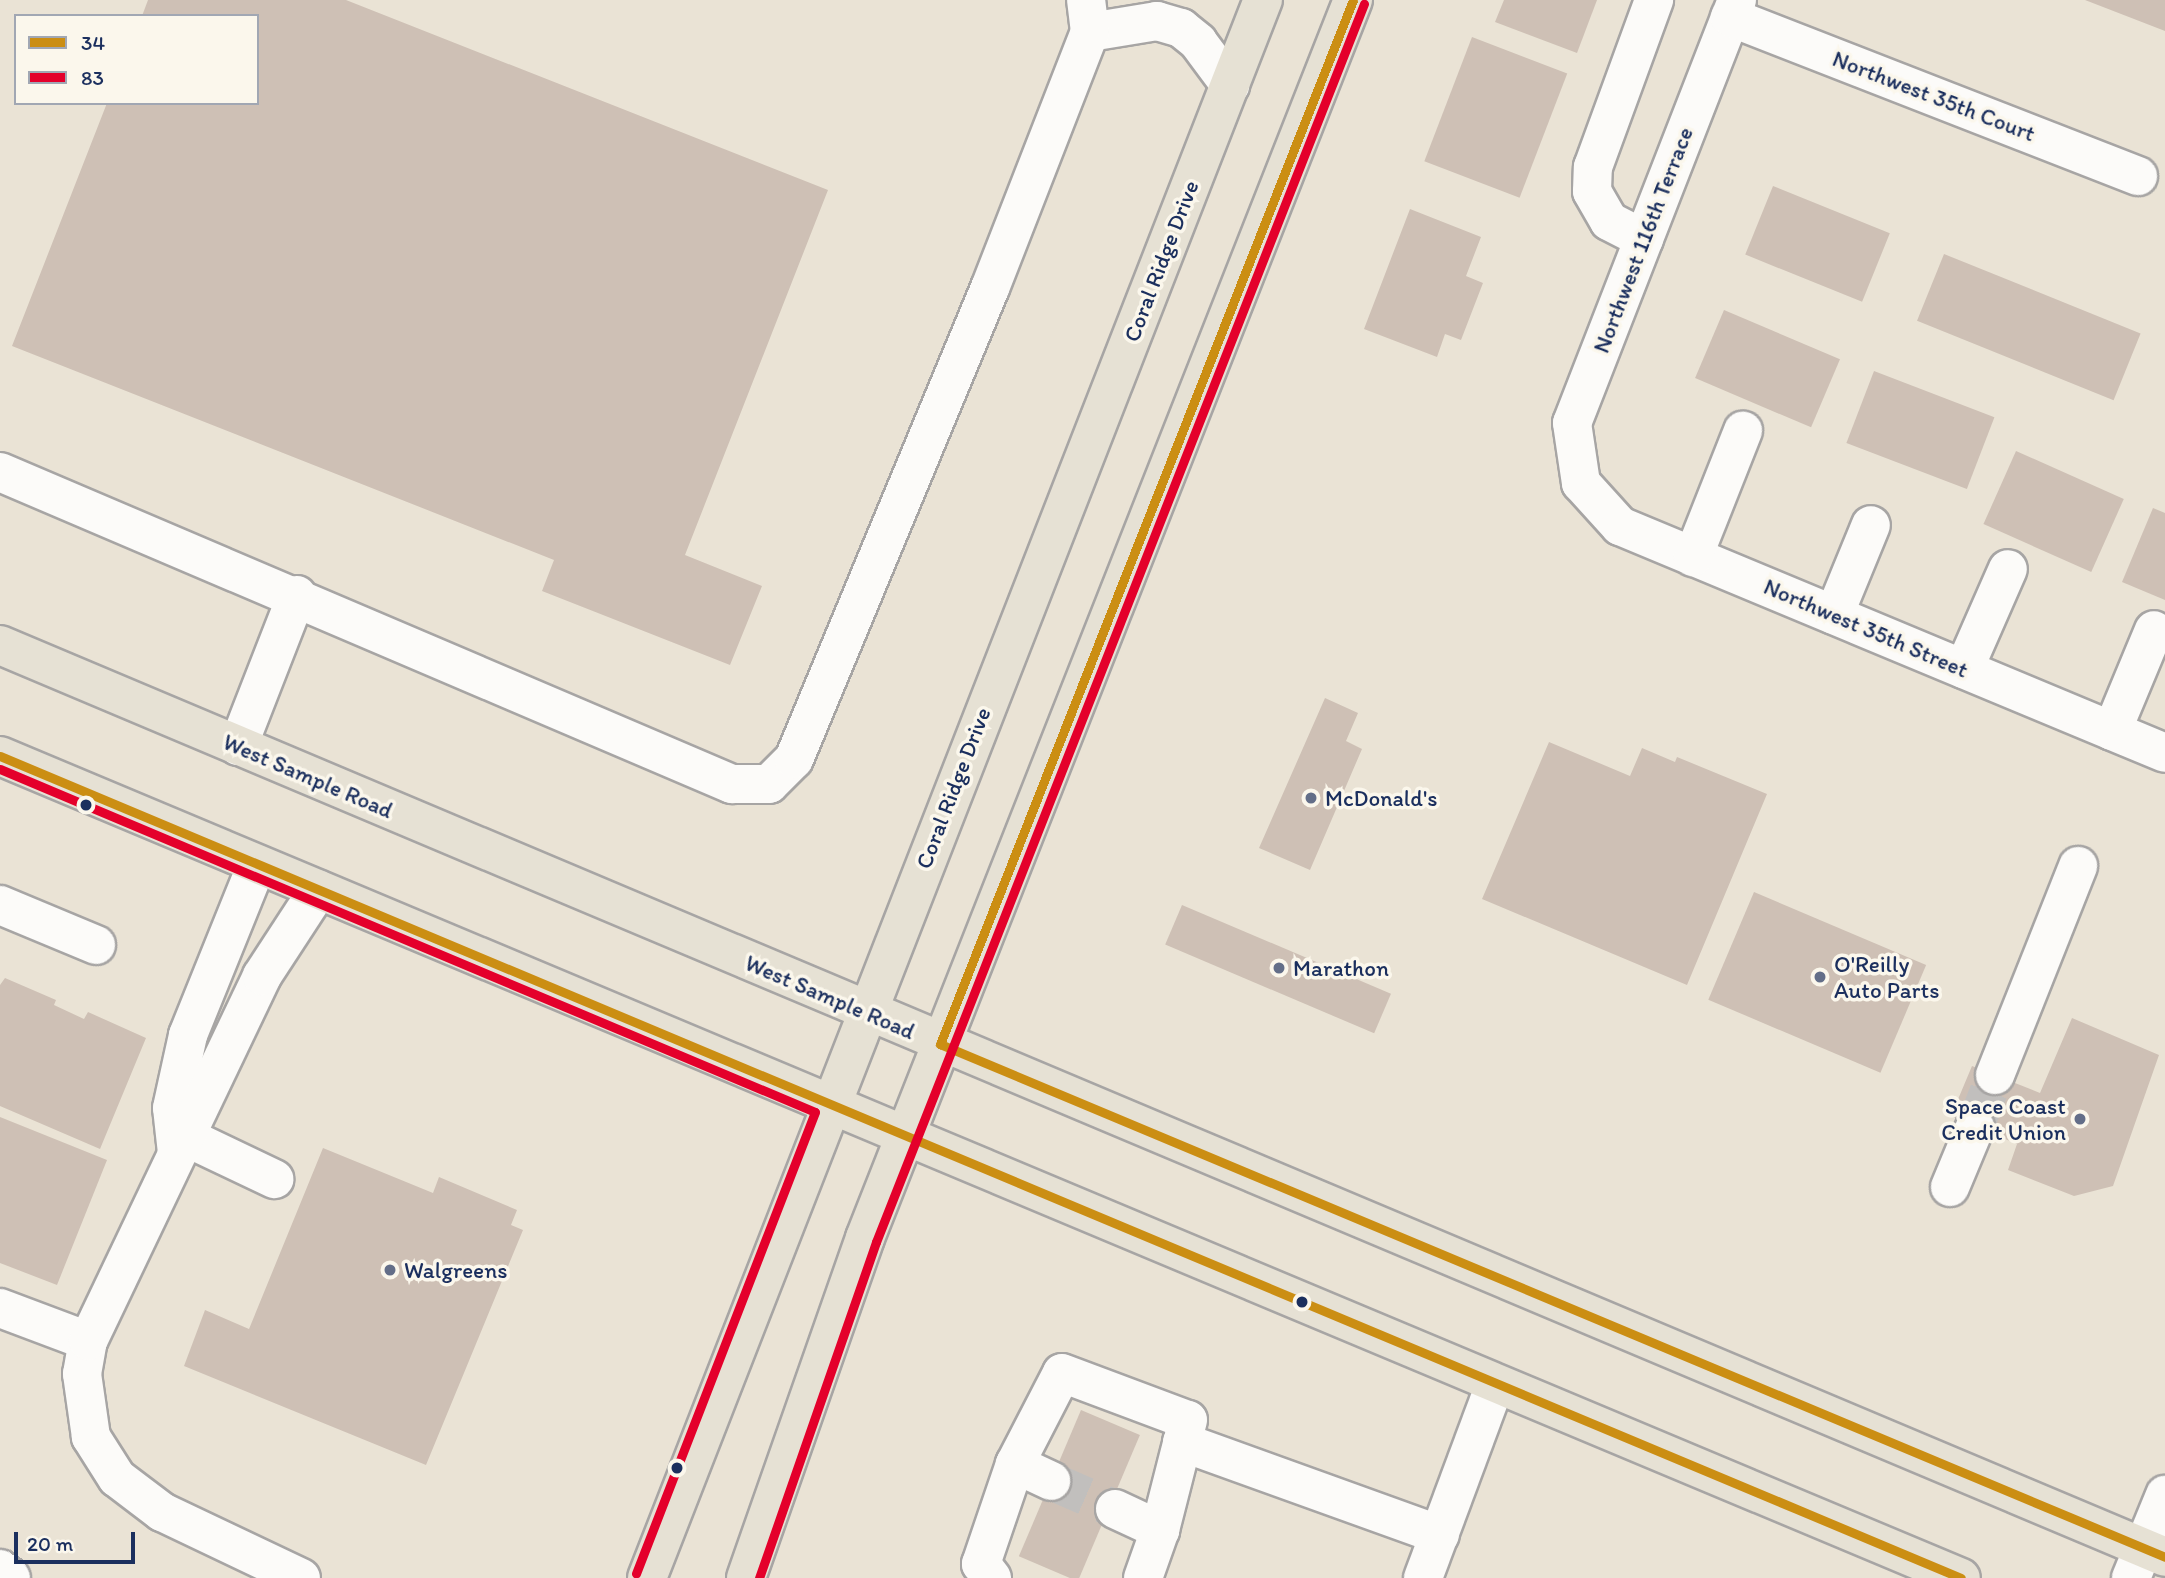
<!DOCTYPE html>
<style>
body{margin:0}
#map{position:relative;width:2165px;height:1578px;overflow:hidden;background:#eae3d5;font-family:Itim,sans-serif}
div>[style]{position:absolute}
.building>*{inset:0;background:#cec0b5;transform-origin:0 0}
.minor-tunnel>*{height:38px;margin-top:-19px;transform-origin:0;background:repeating-linear-gradient(90deg,#c1bfbd 0 38px,transparent 0 57px)}
.roads{filter:drop-shadow(2px 0 #a7a5a4) drop-shadow(-2px 0 #a7a5a4) drop-shadow(0 2px #a7a5a4) drop-shadow(0 -2px #a7a5a4)}
.minor>*{height:38px;margin:-19px;padding:0 19px;transform-origin:19px;border-radius:19px;background:#fcfbf9}
.major>*{height:38px;margin:-19px;padding:0 19px;transform-origin:19px;border-radius:19px;background:#e6e1d4}
.bus-1>*{height:9px;margin:-4.5px;padding:0 4.5px;transform-origin:4.5px;border-radius:4.5px;background:#cb8e13}
.bus-2>*{height:9px;margin:-4.5px;padding:0 4.5px;transform-origin:4.5px;border-radius:4.5px;background:#e4002b}
.dots>*{width:19px;height:19px;translate:-50% -50%;box-sizing:border-box;border:4px solid #fbf7ec;border-radius:50%}
span{translate:-50% -50%;white-space:nowrap;text-align:center;line-height:1.15;-webkit-text-stroke:7px #fbf7ec;paint-order:stroke}
.street-label{font-size:23px;color:#1b2f5e}
.poi-label{font-size:23px;color:#1b2f5e}
.left{translate:0 -50%;text-align:left}
.right{translate:-100% -50%;text-align:right}
.legend{position:absolute;left:14px;top:14px;width:245px;height:91px;box-sizing:border-box;background:#fbf7ec;border:2px solid #a1a7b3;margin:0;padding:9px 12px;list-style:none;font-size:21px;color:#1b2f5e}
.legend li{display:flex;align-items:center;gap:14px;height:35px}
.legend b{width:35px;border:2px solid #a1a7b3}
.scale{position:absolute;left:14px;top:1532px;width:121px;height:32px;box-sizing:border-box;border:4px solid #1b2f5e;border-top:0;padding-left:9px;font-size:21px;line-height:24px;white-space:nowrap;color:#1b2f5e;-webkit-text-stroke:5px #fbf7ec;paint-order:stroke}
</style>
<div id="map">
<div class="building">
<i style="clip-path:polygon(148px 0,346px 0,828px 190px,685px 555px,762px 586px,730px 665px,542px 591px,554px 560px,12px 346px,107px 103px,257px 103px,257px 16px,142px 16px)"></i>
<i style="clip-path:polygon(1504px 0,1597px 0,1577px 53px,1495px 22px)"></i>
<i style="clip-path:polygon(2085px 0,2165px 0,2165px 31px)"></i>
<i style="left:1472px;top:37px;width:102px;height:133px;rotate:21deg"></i>
<i style="left:1773px;top:186px;width:126px;height:74px;rotate:22deg"></i>
<i style="clip-path:polygon(1410px 209px,1481px 237px,1466px 276px,1483px 283px,1461px 340px,1445px 334px,1437px 357px,1364px 329px)"></i>
<i style="left:1944px;top:254px;width:212px;height:72px;rotate:22deg"></i>
<i style="left:1724px;top:310px;width:126px;height:74px;rotate:23deg"></i>
<i style="left:1874px;top:371px;width:129px;height:77px;rotate:21deg"></i>
<i style="left:2016px;top:451px;width:118px;height:80px;rotate:24deg"></i>
<i style="clip-path:polygon(2153px 508px,2165px 513px,2165px 600px,2122px 582px)"></i>
<i style="clip-path:polygon(1325px 698px,1358px 713px,1346px 741px,1362px 749px,1310px 870px,1259px 848px)"></i>
<i style="clip-path:polygon(1549px 742px,1630px 776px,1642px 748px,1675px 762px,1677px 757px,1767px 794px,1687px 985px,1482px 899px)"></i>
<i style="left:1754px;top:892px;width:187px;height:117px;rotate:23deg"></i>
<i style="left:1182px;top:905px;width:227px;height:43px;rotate:23deg"></i>
<i style="clip-path:polygon(5px 978px,56px 1000px,54px 1005px,84px 1019px,88px 1012px,146px 1038px,100px 1149px,0 1106px,0 985px)"></i>
<i style="clip-path:polygon(2072px 1018px,2159px 1055px,2113px 1186px,2074px 1196px,2008px 1170px,2017px 1144px,1951px 1116px,1972px 1066px,2040px 1093px)"></i>
<i style="clip-path:polygon(0 1117px,107px 1160px,57px 1285px,0 1263px)"></i>
<i style="clip-path:polygon(323px 1148px,433px 1193px,439px 1177px,517px 1210px,511px 1225px,523px 1230px,426px 1465px,184px 1366px,205px 1310px,249px 1329px)"></i>
<i style="left:1081px;top:1410px;width:64px;height:159px;rotate:23deg"></i>
</div>
<div class="minor-tunnel">
<i style="left:1975px;top:1127px;width:56px;rotate:-69deg"></i>
<i style="left:1051px;top:1481px;width:70px;rotate:23.6deg"></i>
</div>
<div class="roads">
<div class="minor">
<i style="left:1737px;top:0;width:454px;rotate:111.3deg"></i>
<i style="left:1572px;top:423px;width:61px;rotate:81.5deg"></i>
<i style="left:1581px;top:483px;width:58px;rotate:47.8deg"></i>
<i style="left:1620px;top:526px;width:590px;rotate:22.61deg"></i>
<i style="left:1730px;top:17px;width:438px;rotate:21.3deg"></i>
<i style="left:1090px;top:32px;width:68px;rotate:-9.3deg"></i>
<i style="left:1157px;top:21px;width:25px;rotate:16deg"></i>
<i style="left:1181px;top:28px;width:22px;rotate:39deg"></i>
<i style="left:1198px;top:42px;width:54px;rotate:53.3deg"></i>
<i style="left:1644px;top:239px;width:39px;rotate:-153deg"></i>
<i style="left:1609px;top:221px;width:34px;rotate:-120deg"></i>
<i style="left:1592px;top:191px;width:24px;rotate:-88deg"></i>
<i style="left:1593px;top:167px;width:178px;rotate:-69.9deg"></i>
<i style="left:0;top:472px;width:796px;rotate:23.09deg"></i>
<i style="left:732px;top:784px;width:37px"></i>
<i style="left:769px;top:784px;width:35px;rotate:-45deg"></i>
<i style="left:794px;top:759px;width:510px;rotate:-67.41deg"></i>
<i style="left:990px;top:288px;width:275px;rotate:-68.7deg"></i>
<i style="left:1090px;top:32px;width:32px;rotate:-97deg"></i>
<i style="left:1693px;top:557px;width:136px;rotate:-68.4deg"></i>
<i style="left:1834px;top:615px;width:97px;rotate:-67.7deg"></i>
<i style="left:1964px;top:669px;width:109px;rotate:-66.3deg"></i>
<i style="left:2112px;top:731px;width:109px;rotate:-67.4deg"></i>
<i style="left:238px;top:746px;width:162px;rotate:-68.7deg"></i>
<i style="left:0;top:905px;width:104px;rotate:22.6deg"></i>
<i style="left:1995px;top:1075px;width:225px;rotate:-68.3deg"></i>
<i style="left:186px;top:1137px;width:98px;rotate:25.5deg"></i>
<i style="left:177px;top:1153px;width:45px;rotate:-96.3deg"></i>
<i style="left:172px;top:1108px;width:75px;rotate:-77.6deg"></i>
<i style="left:188px;top:1035px;width:184px;rotate:-68deg"></i>
<i style="left:1950px;top:1187px;width:65px;rotate:-67.4deg"></i>
<i style="left:0;top:1308px;width:94px;rotate:20.6deg"></i>
<i style="left:1182px;top:1442px;width:274px;rotate:19.8deg"></i>
<i style="left:1015px;top:1464px;width:40px;rotate:25deg"></i>
<i style="left:1115px;top:1509px;width:50px;rotate:25deg"></i>
<i style="left:0;top:1569px;width:14px;rotate:39deg"></i>
<i style="left:301px;top:1578px;width:154px;rotate:-154.6deg"></i>
<i style="left:162px;top:1512px;width:56px;rotate:-142.9deg"></i>
<i style="left:117px;top:1478px;width:49px;rotate:-122.4deg"></i>
<i style="left:91px;top:1437px;width:64px;rotate:-98.1deg"></i>
<i style="left:82px;top:1374px;width:34px;rotate:-80deg"></i>
<i style="left:88px;top:1341px;width:404px;rotate:-64.5deg"></i>
<i style="left:262px;top:976px;width:103px;rotate:-56.9deg"></i>
<i style="left:992px;top:1578px;width:18px;rotate:-128deg"></i>
<i style="left:981px;top:1564px;width:106px;rotate:-71.2deg"></i>
<i style="left:1015px;top:1464px;width:102px;rotate:-62.7deg"></i>
<i style="left:1062px;top:1373px;width:134px;rotate:20.5deg"></i>
<i style="left:1188px;top:1420px;width:114px;rotate:104.3deg"></i>
<i style="left:1160px;top:1530px;width:51px;rotate:109.5deg"></i>
<i style="left:1423px;top:1578px;width:207px;rotate:-69.6deg"></i>
<i style="left:2131px;top:1578px;width:90px;rotate:-67.7deg"></i>
</div>
<div class="major">
<i style="left:0;top:645px;width:2349px;rotate:22.84deg"></i>
<i style="left:0;top:756px;width:2126px;rotate:22.74deg"></i>
<i style="left:647px;top:1578px;width:1694px;rotate:-68.68deg"></i>
<i style="left:746px;top:1578px;width:360px;rotate:-70.7deg"></i>
<i style="left:865px;top:1238px;width:1331px;rotate:-68.49deg"></i>
</div>
</div>
<div class="bus-1">
<i style="left:1353px;top:0;width:1123px;rotate:111.58deg"></i>
<i style="left:940px;top:1044px;width:1328px;rotate:22.72deg"></i>
<i style="left:0;top:756px;width:2126px;rotate:22.74deg"></i>
</div>
<div class="bus-2">
<i style="left:0;top:769px;width:884px;rotate:22.82deg"></i>
<i style="left:815px;top:1112px;width:495px;rotate:111.2deg"></i>
<i style="left:759px;top:1578px;width:356px;rotate:-70.8deg"></i>
<i style="left:876px;top:1242px;width:1331px;rotate:-68.49deg"></i>
</div>
<div class="dots">
<i style="left:1311px;top:798px;background:#636e88"></i>
<i style="left:86px;top:805px;background:#1b2f5e"></i>
<i style="left:1279px;top:968px;background:#636e88"></i>
<i style="left:1820px;top:977px;background:#636e88"></i>
<i style="left:2080px;top:1119px;background:#636e88"></i>
<i style="left:390px;top:1270px;background:#636e88"></i>
<i style="left:1302px;top:1302px;background:#1b2f5e"></i>
<i style="left:677px;top:1468px;background:#1b2f5e"></i>
</div>
<div class="street-label">
<span style="left:1934px;top:96px;rotate:21deg">Northwest 35th Court</span>
<span style="left:1643px;top:240px;rotate:-69deg">Northwest 116th Terrace</span>
<span style="left:1161px;top:261px;rotate:-69deg">Coral Ridge Drive</span>
<span style="left:1866px;top:628px;rotate:23deg">Northwest 35th Street</span>
<span style="left:308px;top:776px;rotate:23deg">West Sample Road</span>
<span style="left:953px;top:788px;rotate:-69deg">Coral Ridge Drive</span>
<span style="left:830px;top:997px;rotate:23deg">West Sample Road</span>
</div>
<div class="poi-label">
<span class="left" style="left:1325px;top:798px">McDonald's</span>
<span class="left" style="left:1834px;top:977px">O'Reilly<br>Auto Parts</span>
<span class="left" style="left:1293px;top:968px">Marathon</span>
<span class="right" style="left:2066px;top:1119px">Space Coast<br>Credit Union</span>
<span class="left" style="left:404px;top:1270px">Walgreens</span>
</div>
<ul class="legend">
<li><b style="height:9px;background:#cb8e13"></b>34</li>
<li><b style="height:9px;background:#e4002b"></b>83</li>
</ul>
<div class="scale">20 m</div>
</div>
